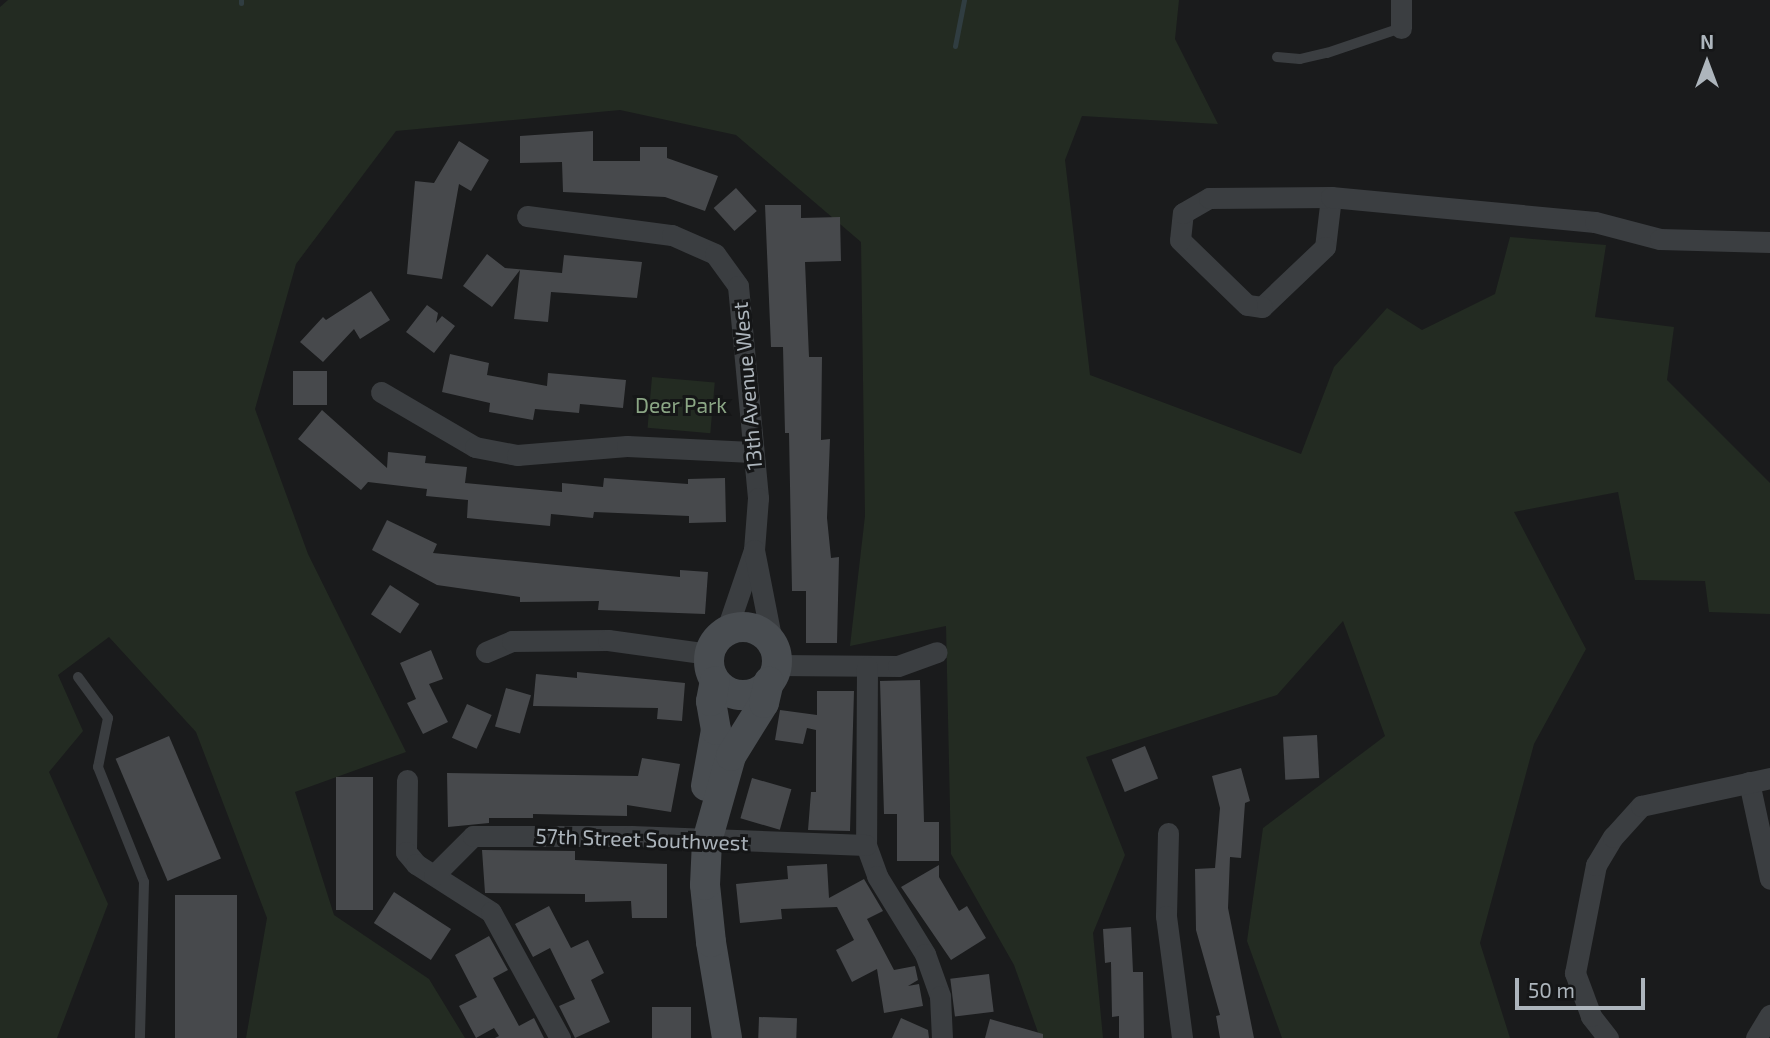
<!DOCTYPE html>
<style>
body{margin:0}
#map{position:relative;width:1770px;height:1038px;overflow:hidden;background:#1a1b1c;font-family:"Exo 2",sans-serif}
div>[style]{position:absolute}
.green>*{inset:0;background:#232b22;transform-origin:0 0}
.stream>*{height:5px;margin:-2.5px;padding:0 2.5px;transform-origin:2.5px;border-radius:2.5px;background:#303d41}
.building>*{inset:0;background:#47494c;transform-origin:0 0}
.lane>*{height:10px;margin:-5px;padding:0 5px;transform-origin:5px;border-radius:5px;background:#3b3e41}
.street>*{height:21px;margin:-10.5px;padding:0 10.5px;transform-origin:10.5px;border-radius:10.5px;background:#3b3e41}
.secondary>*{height:30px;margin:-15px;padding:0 15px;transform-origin:15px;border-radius:15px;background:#494d51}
.secondary>.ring{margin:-15px;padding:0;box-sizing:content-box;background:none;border:30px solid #494d51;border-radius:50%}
span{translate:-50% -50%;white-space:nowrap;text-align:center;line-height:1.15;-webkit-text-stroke:6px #151617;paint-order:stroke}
.street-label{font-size:21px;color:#adb5bc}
.park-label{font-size:21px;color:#8ba685}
.north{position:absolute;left:1672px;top:28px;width:70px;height:70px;-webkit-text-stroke:5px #151617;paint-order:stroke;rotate:0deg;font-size:19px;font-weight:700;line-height:28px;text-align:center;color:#adb5bc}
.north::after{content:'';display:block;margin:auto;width:24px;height:32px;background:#adb5bc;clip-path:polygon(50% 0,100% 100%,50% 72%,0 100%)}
.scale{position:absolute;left:1515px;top:978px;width:130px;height:32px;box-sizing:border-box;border:4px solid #adb5bc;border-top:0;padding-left:9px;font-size:21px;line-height:24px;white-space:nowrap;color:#adb5bc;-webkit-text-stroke:5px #151617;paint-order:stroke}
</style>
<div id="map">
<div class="green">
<i style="clip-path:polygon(8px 0,1179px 0,1175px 39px,1218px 124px,1082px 116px,1065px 160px,1090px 375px,1301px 454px,1334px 367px,1387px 308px,1422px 330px,1495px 294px,1510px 237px,1606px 245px,1595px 317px,1674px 327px,1667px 380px,1770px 483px,1770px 614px,1709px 612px,1705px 581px,1635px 580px,1618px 492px,1514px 512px,1586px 649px,1534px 744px,1480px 943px,1510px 1038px,1282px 1038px,1247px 941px,1263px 828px,1385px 736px,1343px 621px,1277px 695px,1086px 757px,1125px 855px,1093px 933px,1103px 1038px,1040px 1038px,1014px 965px,951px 854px,946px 626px,850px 646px,865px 516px,861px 242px,736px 135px,620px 110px,396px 131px,296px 264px,255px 409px,308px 554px,406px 752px,295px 792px,334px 915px,429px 979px,465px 1038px,246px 1038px,267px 918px,196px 732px,109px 637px,58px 675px,83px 731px,49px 772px,108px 904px,57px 1038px,0 1038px,0 7px)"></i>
<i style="left:652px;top:377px;width:63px;height:51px;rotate:5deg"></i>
</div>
<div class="stream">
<i style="left:241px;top:0;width:3px;rotate:90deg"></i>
<i style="left:955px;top:46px;width:47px;rotate:-78.9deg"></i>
</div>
<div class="building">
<i style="clip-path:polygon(593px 131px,593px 161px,640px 161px,640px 147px,667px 147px,667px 158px,718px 176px,705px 211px,665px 197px,563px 192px,562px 162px,520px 163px,520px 136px)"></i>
<i style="clip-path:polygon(459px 141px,489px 160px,471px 191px,459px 184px,442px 279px,407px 274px,415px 181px,434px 183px)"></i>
<i style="left:736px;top:188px;width:31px;height:30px;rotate:48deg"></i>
<i style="clip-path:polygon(765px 205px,801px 205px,801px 218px,840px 217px,841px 261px,805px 262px,809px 357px,822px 357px,821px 440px,830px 439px,827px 518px,831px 558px,839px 557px,837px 643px,806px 643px,806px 591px,792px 591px,789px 433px,785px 433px,783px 347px,771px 347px)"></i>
<i style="clip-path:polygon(487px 254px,505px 268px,562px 273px,564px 255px,642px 262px,637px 298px,551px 292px,548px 322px,514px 319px,520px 270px,492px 307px,463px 286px)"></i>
<i style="clip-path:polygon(371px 291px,390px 320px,360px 339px,354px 329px,323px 362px,300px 342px,323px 317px,326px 320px)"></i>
<i style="clip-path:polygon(427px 305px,438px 313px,436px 323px,442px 316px,455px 326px,434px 353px,406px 332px)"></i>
<i style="clip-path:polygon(450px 354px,489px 363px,487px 375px,547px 386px,548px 373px,626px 380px,623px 408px,580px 404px,579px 413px,535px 409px,533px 420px,489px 412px,490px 403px,442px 392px)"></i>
<i style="left:293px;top:371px;width:34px;height:34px"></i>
<i style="clip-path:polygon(322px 410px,387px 468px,388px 452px,426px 456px,425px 463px,467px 467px,465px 483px,562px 492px,562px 483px,603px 487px,604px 478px,688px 484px,688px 479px,725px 478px,726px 522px,689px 523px,689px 516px,594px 512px,593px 518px,551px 514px,550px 526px,467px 518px,468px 500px,426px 496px,427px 489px,368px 482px,361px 490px,298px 439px)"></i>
<i style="clip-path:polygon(387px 520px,437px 544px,433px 553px,680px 577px,680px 570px,708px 572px,705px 614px,598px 610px,599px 601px,520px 602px,520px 597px,437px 585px,372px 550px)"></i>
<i style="left:390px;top:585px;width:35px;height:35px;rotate:33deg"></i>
<i style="clip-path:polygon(431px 650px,443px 679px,429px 684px,448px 722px,423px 734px,407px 703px,416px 699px,400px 663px)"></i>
<i style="clip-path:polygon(577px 672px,685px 683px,682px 721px,657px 719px,658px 708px,533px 706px,536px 674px,577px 678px)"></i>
<i style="clip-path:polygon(920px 680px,924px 822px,939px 822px,939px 861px,897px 861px,897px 814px,884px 814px,880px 681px)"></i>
<i style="left:506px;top:688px;width:26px;height:40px;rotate:16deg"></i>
<i style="clip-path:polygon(817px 691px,854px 691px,850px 831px,808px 830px,811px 792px,816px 792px,816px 730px,807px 728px,803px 744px,775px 740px,780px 710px,817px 715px)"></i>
<i style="left:467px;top:704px;width:27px;height:37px;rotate:24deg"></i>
<i style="left:1317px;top:735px;width:43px;height:34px;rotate:87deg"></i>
<i style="left:169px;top:736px;width:133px;height:58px;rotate:67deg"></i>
<i style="left:1145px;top:746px;width:35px;height:36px;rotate:68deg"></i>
<i style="clip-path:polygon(642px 758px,680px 764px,671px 812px,627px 805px,627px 816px,533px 814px,533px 818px,489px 818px,489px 823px,448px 827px,447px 773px,638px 776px)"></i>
<i style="clip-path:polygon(1241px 768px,1250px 801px,1245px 803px,1241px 858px,1230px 857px,1228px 908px,1254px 1038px,1220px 1038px,1216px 1016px,1220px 1015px,1196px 930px,1195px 869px,1215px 868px,1220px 808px,1212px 776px)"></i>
<i style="left:336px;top:777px;width:37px;height:133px"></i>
<i style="left:752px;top:778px;width:41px;height:42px;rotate:16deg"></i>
<i style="clip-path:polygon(482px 850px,575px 851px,575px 860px,667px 864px,667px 918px,632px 918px,631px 901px,585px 902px,585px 894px,485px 893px)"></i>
<i style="clip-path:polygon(827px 864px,829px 898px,864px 879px,883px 911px,867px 919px,894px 970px,915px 966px,918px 980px,908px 986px,919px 984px,923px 1006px,884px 1013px,877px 969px,852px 982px,836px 950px,854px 940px,837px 907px,781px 909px,782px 919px,740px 923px,736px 884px,788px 879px,787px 866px)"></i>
<i style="clip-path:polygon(939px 865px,939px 877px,959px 911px,967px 906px,986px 938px,951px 960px,901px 887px)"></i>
<i style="left:394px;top:892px;width:68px;height:37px;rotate:33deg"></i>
<i style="left:175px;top:895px;width:62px;height:143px"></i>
<i style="clip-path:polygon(549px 906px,571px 948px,588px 940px,604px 973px,591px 980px,610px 1022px,575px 1038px,559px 1006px,575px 999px,550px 948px,533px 957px,515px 924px)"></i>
<i style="clip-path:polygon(1131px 927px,1133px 972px,1143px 972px,1144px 1038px,1119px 1038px,1119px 1016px,1112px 1017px,1111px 962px,1105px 963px,1103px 929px)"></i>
<i style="clip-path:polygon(489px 936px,508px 970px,493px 978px,519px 1026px,534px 1018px,544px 1038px,495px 1038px,499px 1036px,494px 1028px,476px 1038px,459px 1006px,477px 997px,455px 955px)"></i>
<i style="left:989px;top:974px;width:38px;height:39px;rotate:83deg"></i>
<i style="left:652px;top:1007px;width:39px;height:31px"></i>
<i style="left:759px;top:1017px;width:38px;height:21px;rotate:2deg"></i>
<i style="clip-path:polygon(901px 1018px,928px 1030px,929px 1038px,892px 1038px)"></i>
<i style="clip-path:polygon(990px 1019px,1043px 1034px,1043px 1038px,985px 1038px)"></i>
</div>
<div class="lane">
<i style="left:1277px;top:57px;width:23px;rotate:5deg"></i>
<i style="left:1300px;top:59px;width:28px;rotate:-13deg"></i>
<i style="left:1327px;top:53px;width:78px;rotate:-18.7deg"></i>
<i style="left:78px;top:677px;width:51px;rotate:53.8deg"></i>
<i style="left:108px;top:718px;width:50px;rotate:101.5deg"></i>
<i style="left:98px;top:767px;width:124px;rotate:68.2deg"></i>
<i style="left:144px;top:882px;width:156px;rotate:91.5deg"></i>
</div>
<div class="street">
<i style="left:1401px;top:28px;width:28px;rotate:-90deg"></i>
<i style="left:1331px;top:197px;width:50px;rotate:96.8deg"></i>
<i style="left:1325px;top:247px;width:87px;rotate:136.4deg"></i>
<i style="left:1262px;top:307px;width:15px;rotate:-172deg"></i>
<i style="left:1247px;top:305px;width:93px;rotate:-135.9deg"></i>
<i style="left:1180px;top:240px;width:27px;rotate:-84deg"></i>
<i style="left:1183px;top:213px;width:30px;rotate:-30deg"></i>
<i style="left:1209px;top:198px;width:122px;rotate:-0.5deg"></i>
<i style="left:1331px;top:197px;width:265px;rotate:5.4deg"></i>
<i style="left:1595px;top:222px;width:67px;rotate:14.7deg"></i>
<i style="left:1660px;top:239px;width:110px;rotate:1.6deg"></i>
<i style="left:527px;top:216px;width:146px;rotate:7.5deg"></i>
<i style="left:672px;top:235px;width:47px;rotate:23.8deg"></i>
<i style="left:715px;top:254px;width:39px;rotate:54deg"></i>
<i style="left:738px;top:286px;width:213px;rotate:84.6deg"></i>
<i style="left:758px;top:498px;width:52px;rotate:94.4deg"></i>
<i style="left:754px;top:550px;width:87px;rotate:108.9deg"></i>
<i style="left:381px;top:392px;width:109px;rotate:30.3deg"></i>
<i style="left:475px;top:447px;width:43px;rotate:10.8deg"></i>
<i style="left:517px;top:455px;width:110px;rotate:-4.7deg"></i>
<i style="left:627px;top:446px;width:125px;rotate:2.7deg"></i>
<i style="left:754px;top:550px;width:99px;rotate:78.9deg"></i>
<i style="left:486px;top:652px;width:28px;rotate:-23deg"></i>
<i style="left:512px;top:641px;width:96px;rotate:-0.6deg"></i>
<i style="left:608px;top:640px;width:102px;rotate:7.9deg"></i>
<i style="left:776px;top:665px;width:122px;rotate:0.5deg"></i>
<i style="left:898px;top:666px;width:41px;rotate:-19.7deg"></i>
<i style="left:867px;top:667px;width:178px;rotate:90.3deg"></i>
<i style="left:866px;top:845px;width:33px;rotate:70deg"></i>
<i style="left:877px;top:876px;width:92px;rotate:58.4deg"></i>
<i style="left:925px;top:954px;width:45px;rotate:70.3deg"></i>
<i style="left:940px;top:996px;width:42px;rotate:87.3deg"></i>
<i style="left:407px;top:780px;width:72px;rotate:90.8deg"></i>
<i style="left:406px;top:852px;width:16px;rotate:50deg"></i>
<i style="left:416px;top:864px;width:89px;rotate:32.6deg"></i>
<i style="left:491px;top:912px;width:144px;rotate:61.3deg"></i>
<i style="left:1749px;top:782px;width:99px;rotate:77.8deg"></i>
<i style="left:1168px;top:833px;width:83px;rotate:91.4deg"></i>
<i style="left:1166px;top:916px;width:123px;rotate:82.5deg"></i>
<i style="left:434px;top:875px;width:55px;rotate:-45deg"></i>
<i style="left:473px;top:836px;width:158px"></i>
<i style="left:631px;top:836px;width:235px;rotate:2.2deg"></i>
<i style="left:1608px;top:1038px;width:28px;rotate:-128deg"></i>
<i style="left:1591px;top:1016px;width:46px;rotate:-110.4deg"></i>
<i style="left:1575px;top:973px;width:110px;rotate:-79deg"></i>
<i style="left:1596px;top:865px;width:33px;rotate:-59deg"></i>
<i style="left:1613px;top:837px;width:42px;rotate:-47.9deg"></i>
<i style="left:1641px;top:806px;width:132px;rotate:-12.2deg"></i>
<i style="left:1756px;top:1038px;width:27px;rotate:-59deg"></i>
</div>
<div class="secondary">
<i class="ring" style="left:709px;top:627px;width:38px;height:38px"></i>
<i style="left:706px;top:786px;width:57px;rotate:-79.9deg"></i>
<i style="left:716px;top:730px;width:29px;rotate:-100deg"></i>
<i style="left:711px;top:701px;width:20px;rotate:-79deg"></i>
<i style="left:727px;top:1038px;width:97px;rotate:-99.5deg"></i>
<i style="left:711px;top:942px;width:57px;rotate:-96deg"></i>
<i style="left:705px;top:885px;width:44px;rotate:-87.4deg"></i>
<i style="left:707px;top:841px;width:88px;rotate:-74.2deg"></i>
<i style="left:731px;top:756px;width:62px;rotate:-58.1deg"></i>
<i style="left:764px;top:703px;width:22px;rotate:-77deg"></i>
</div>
<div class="street-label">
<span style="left:747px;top:386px;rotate:-95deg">13th Avenue West</span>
<span style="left:642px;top:839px;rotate:2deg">57th Street Southwest</span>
</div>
<div class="park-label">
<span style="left:681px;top:405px">Deer Park</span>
</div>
<div class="north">N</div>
<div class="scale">50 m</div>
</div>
